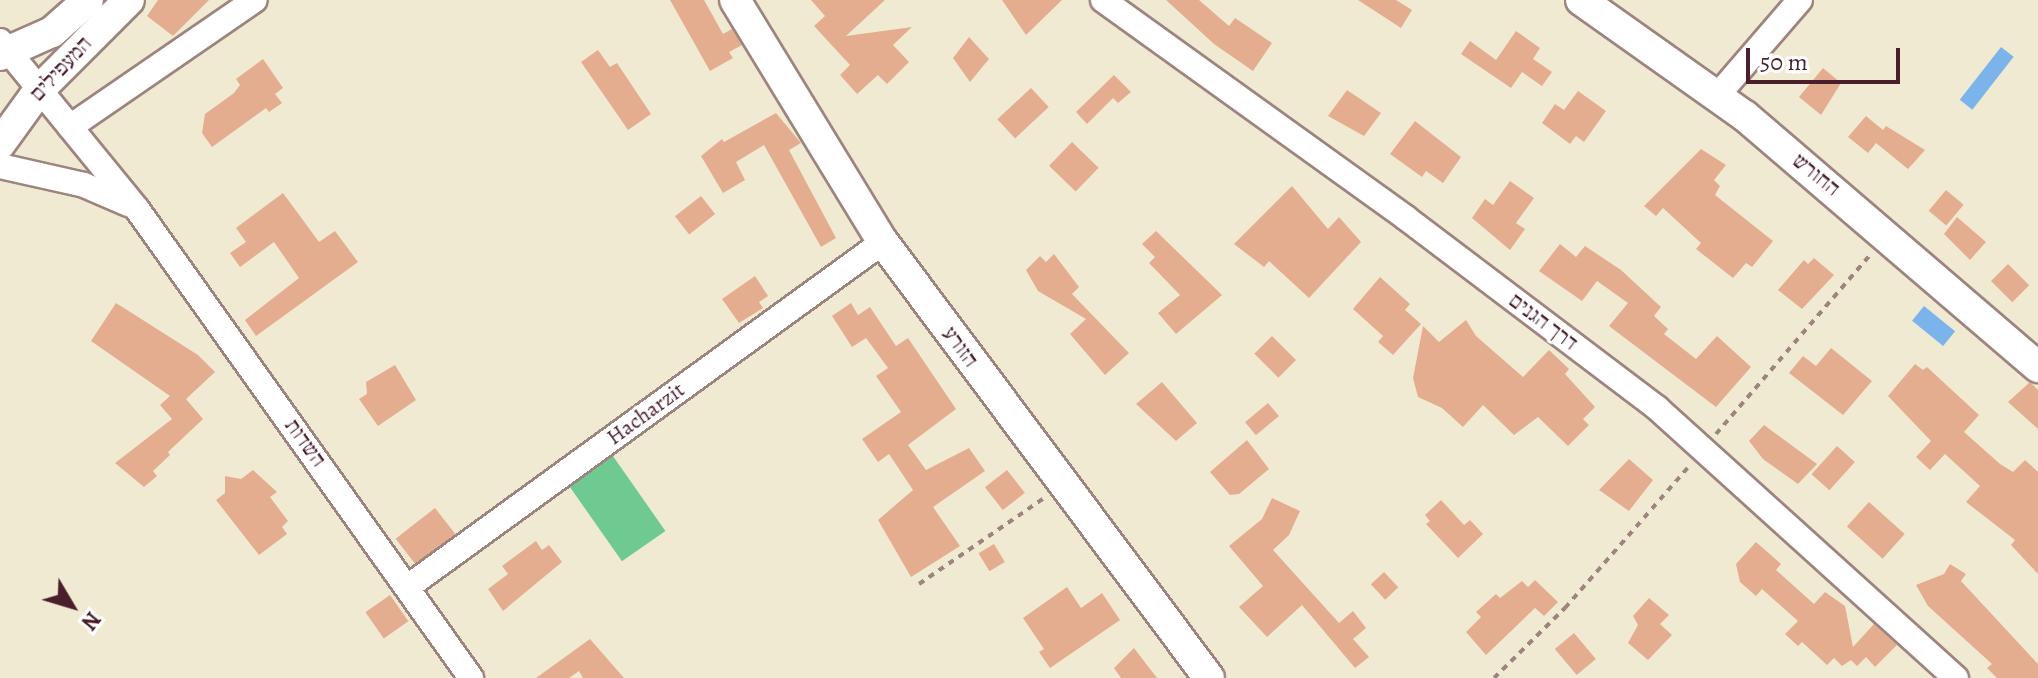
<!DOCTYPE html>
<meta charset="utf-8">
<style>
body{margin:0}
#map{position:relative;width:2038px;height:678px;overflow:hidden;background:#f1ead3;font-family:Alegreya,"Frank Ruhl Libre",serif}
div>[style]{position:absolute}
.green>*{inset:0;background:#6fca91;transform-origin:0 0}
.water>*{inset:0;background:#7ab4eb;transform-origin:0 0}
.building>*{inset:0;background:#e5ad8f;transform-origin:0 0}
.path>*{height:4px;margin-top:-2px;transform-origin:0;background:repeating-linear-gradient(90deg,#9e847f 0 6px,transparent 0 12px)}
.roads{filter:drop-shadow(2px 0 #9e847f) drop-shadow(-2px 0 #9e847f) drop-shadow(0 2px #9e847f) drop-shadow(0 -2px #9e847f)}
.minor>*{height:24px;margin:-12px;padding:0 12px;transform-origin:12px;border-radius:12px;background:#fff}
.tertiary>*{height:30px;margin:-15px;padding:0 15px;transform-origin:15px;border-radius:15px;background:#fff}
span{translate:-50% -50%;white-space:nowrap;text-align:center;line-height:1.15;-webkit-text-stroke:6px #fff;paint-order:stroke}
.street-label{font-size:22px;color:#4a1f2b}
.north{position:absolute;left:32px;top:566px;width:80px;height:80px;-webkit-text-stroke:6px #fff;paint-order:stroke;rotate:128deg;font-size:22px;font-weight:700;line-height:32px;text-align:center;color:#4a1f2b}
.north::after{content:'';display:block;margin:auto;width:28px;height:36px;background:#4a1f2b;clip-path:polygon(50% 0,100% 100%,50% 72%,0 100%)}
.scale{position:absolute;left:1746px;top:48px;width:154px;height:36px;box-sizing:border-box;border:4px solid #4a1f2b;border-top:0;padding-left:10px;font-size:24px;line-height:28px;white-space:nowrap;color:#4a1f2b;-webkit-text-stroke:6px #fff;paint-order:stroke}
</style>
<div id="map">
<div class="green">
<i style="left:608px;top:449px;width:100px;height:53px;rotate:55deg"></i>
</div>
<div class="water">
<i style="left:2001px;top:47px;width:16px;height:67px;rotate:38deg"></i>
<i style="left:1924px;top:306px;width:40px;height:19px;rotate:39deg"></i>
</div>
<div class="building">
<i style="clip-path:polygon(158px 0,209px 0,173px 36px,147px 16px)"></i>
<i style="clip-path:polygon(670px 0,704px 0,723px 34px,732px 29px,742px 45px,729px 52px,733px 58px,710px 71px)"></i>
<i style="clip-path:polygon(811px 0,885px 0,846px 36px,912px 27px,893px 45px,909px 62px,887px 84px,878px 75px,857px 94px,840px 75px,850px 65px,814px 26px,825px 16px)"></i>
<i style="clip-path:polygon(1002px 0,1062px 0,1026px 35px)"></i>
<i style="clip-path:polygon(1166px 0,1199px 0,1229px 26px,1235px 18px,1272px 43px,1253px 71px,1214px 44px)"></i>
<i style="clip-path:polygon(1358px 0,1396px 0,1412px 10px,1401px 28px)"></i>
<i style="clip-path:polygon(1516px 31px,1540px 48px,1533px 59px,1552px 72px,1542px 86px,1522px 72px,1511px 88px,1461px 54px,1470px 41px,1496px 60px)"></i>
<i style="clip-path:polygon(969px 37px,989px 59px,970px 82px,953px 58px)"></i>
<i style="clip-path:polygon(598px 50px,610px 67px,617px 63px,651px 114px,628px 130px,581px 62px)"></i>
<i style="clip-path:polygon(263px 59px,283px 88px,275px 94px,282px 103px,269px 112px,266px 108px,212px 147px,202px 133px,205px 114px,234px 93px,240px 85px,236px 79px)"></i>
<i style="clip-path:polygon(1823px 68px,1841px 83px,1821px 115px,1799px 97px)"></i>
<i style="clip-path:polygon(1114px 75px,1131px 92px,1118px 103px,1113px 98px,1087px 124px,1076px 112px)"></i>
<i style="left:1031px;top:88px;width:26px;height:46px;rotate:47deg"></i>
<i style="clip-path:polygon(1347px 90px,1381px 113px,1364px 136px,1328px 116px)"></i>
<i style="clip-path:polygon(1578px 91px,1606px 111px,1584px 142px,1576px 136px,1570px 144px,1542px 123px,1555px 104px,1564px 110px)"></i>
<i style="clip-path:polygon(776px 113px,801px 143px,789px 150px,836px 238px,821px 247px,764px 145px,736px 162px,745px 180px,723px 193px,701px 156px,722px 139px,724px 142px)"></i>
<i style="clip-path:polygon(1866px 116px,1883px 130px,1886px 126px,1925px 150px,1908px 169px,1876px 143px,1868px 153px,1848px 137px)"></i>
<i style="clip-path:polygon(1415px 121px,1461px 157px,1443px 183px,1426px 171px,1422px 177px,1390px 154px)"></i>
<i style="left:1072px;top:142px;width:37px;height:33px;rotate:44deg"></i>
<i style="clip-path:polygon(1701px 149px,1726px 165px,1714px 180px,1720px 186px,1715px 195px,1773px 241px,1752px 267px,1746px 263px,1733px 278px,1696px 249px,1701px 243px,1663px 208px,1656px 216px,1644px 206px)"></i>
<i style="clip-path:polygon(1510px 181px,1534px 198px,1516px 223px,1525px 229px,1510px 250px,1472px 218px,1485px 199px,1493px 205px)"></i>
<i style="clip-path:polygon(1292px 186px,1328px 229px,1339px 217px,1361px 242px,1309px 298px,1269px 261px,1264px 267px,1234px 244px)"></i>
<i style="left:1946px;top:190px;width:23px;height:27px;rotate:40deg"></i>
<i style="clip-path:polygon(283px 193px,319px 242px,335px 231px,358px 262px,256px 336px,245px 320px,299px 278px,274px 242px,240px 267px,230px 253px,246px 242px,236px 228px)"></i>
<i style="left:701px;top:196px;width:23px;height:33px;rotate:52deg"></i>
<i style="clip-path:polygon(1957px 217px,1986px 242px,1970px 260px,1944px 234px)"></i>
<i style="clip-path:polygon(1156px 231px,1222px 295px,1176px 334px,1158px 313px,1180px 295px,1149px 263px,1155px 257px,1142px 244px)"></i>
<i style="clip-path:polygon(1560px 244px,1576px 257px,1585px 246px,1621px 270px,1661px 307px,1654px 316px,1668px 329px,1664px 334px,1696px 359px,1717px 336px,1751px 367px,1716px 407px,1609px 326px,1628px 303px,1597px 281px,1582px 301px,1539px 271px)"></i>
<i style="clip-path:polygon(1054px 254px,1079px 287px,1072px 294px,1129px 353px,1105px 375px,1070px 334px,1086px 319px,1038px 291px,1026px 270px,1040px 256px,1046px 262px)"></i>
<i style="clip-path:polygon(1814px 258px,1834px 275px,1802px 309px,1778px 290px,1804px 260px,1808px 264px)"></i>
<i style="left:2008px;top:264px;width:30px;height:24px;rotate:45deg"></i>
<i style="clip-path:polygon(755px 276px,768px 296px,759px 302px,763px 308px,739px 323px,722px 299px)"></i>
<i style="clip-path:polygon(1380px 277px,1410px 304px,1405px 310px,1421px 324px,1393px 355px,1378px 342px,1383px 336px,1353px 309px)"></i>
<i style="clip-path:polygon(116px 303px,198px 355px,215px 372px,186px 399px,203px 419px,168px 452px,170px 455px,153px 471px,157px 476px,144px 487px,115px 463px,172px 419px,160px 405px,170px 396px,91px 341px)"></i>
<i style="clip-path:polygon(851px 303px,858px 315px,870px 307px,896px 346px,908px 338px,956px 409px,908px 445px,926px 470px,969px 448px,985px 471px,933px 507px,960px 546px,911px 577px,878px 520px,913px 490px,889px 454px,878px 462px,862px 439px,901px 412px,876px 376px,888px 368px,866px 338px,852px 347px,832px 316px)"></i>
<i style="clip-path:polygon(1466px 320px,1476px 336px,1523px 377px,1549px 350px,1569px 369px,1565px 374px,1595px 407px,1583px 419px,1589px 425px,1568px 446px,1538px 417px,1514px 435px,1483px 405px,1463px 427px,1442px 408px,1418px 397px,1413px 378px,1423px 326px,1439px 342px)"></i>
<i style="left:1272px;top:336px;width:34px;height:25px;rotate:45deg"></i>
<i style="clip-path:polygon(1831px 348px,1872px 381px,1843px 415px,1789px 373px,1803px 356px,1816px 366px)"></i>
<i style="clip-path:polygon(1915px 364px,1923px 370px,1927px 367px,1979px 415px,1964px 432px,2000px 464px,2013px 472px,2025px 460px,2038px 472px,2038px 574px,2011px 545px,2015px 540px,1966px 502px,1980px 486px,1945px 454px,1930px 470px,1916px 457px,1931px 441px,1888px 396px)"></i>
<i style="clip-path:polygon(395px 365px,416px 400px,378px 426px,359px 399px,367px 394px,366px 382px)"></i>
<i style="clip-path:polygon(1162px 382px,1197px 423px,1176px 441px,1136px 404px)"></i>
<i style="clip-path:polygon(2030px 382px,2038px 390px,2038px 429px,2008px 402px)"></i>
<i style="left:1268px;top:403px;width:17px;height:30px;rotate:50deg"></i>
<i style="clip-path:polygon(1764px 425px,1817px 464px,1798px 484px,1763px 459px,1749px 441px)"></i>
<i style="clip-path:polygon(1247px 440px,1269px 469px,1239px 494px,1230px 495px,1210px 472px)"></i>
<i style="left:1837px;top:446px;width:24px;height:38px;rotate:42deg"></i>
<i style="clip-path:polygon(1629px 459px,1653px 480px,1629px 511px,1599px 490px)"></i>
<i style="clip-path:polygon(253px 470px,277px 492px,270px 497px,288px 521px,282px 527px,287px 534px,259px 555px,216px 500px,225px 493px,225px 476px,241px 479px)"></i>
<i style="left:1007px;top:470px;width:29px;height:28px;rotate:52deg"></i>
<i style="clip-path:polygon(1272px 498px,1300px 511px,1289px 535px,1273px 550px,1339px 623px,1353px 611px,1366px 628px,1353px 639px,1369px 657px,1355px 668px,1302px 605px,1267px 637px,1239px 607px,1263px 586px,1229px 546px,1262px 519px)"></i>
<i style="clip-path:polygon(1441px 500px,1464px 525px,1470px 520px,1483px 534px,1458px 558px,1426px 524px,1430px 521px,1425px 515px)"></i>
<i style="left:1869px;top:502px;width:48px;height:33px;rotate:42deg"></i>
<i style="left:435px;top:508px;width:33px;height:50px;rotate:52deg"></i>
<i style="clip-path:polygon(536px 541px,542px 550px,549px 545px,562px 562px,503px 611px,488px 589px,508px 574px,502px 566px)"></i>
<i style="clip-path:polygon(1756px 542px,1781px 564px,1776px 570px,1814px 604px,1825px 592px,1845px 606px,1853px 647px,1874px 624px,1897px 645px,1875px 667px,1866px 657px,1857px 666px,1851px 660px,1842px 666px,1834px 658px,1827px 665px,1802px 642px,1798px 646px,1785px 634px,1798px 621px,1762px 589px,1756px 596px,1740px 582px,1736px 564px)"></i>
<i style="left:994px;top:544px;width:21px;height:18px;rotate:59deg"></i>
<i style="clip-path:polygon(1950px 564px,1966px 574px,1961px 581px,2038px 664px,2038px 678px,1997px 678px,1987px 668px,1992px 664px,1928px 606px,1916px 585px,1944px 574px)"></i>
<i style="left:1384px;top:572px;width:21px;height:18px;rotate:47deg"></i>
<i style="clip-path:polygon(1535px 580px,1558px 602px,1544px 616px,1535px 608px,1486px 655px,1466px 632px,1481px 617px,1476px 612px,1496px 594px,1500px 598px,1522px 581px,1528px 587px)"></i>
<i style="clip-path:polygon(1067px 587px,1081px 608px,1102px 593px,1120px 620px,1050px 668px,1039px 652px,1044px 649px,1023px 618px)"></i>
<i style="left:390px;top:595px;width:32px;height:30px;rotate:55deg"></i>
<i style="clip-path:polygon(1649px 598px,1669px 615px,1660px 624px,1672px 635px,1648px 660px,1628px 643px,1638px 625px,1633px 616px)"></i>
<i style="left:1574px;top:633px;width:34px;height:25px;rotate:50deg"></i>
<i style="clip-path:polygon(590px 639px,624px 678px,583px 678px,579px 671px,569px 678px,536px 678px)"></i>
<i style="clip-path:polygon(1134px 648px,1157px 678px,1121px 678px,1114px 668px)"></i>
</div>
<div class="path">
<i style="left:1716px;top:434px;width:236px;rotate:-49.3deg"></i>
<i style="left:919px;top:584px;width:152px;rotate:-34.5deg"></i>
<i style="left:1494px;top:678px;width:100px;rotate:-44.6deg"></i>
<i style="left:1565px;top:608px;width:190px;rotate:-48.8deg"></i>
</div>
<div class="roads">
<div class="minor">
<i style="left:1103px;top:0;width:373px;rotate:35.7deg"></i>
<i style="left:1406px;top:218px;width:315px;rotate:37.1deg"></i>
<i style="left:1657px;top:408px;width:403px;rotate:42.1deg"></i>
<i style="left:0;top:41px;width:217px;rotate:50.8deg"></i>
<i style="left:137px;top:209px;width:576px;rotate:54.54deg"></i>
<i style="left:1717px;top:96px;width:127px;rotate:-49.2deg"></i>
<i style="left:70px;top:127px;width:224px;rotate:-34.5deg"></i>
<i style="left:0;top:166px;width:86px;rotate:12.7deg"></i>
<i style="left:84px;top:185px;width:48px;rotate:23.4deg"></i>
<i style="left:409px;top:586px;width:586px;rotate:-35.97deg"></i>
</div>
<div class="tertiary">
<i style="left:735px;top:0;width:284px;rotate:58.6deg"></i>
<i style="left:883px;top:242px;width:544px;rotate:53.21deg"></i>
<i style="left:1581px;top:0;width:201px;rotate:35.3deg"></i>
<i style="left:1745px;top:116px;width:386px;rotate:40.6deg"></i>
<i style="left:0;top:55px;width:57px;rotate:-23.9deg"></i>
<i style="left:52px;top:32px;width:48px;rotate:-41.6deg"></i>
<i style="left:0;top:144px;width:67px;rotate:-54.2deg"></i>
<i style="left:39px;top:90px;width:127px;rotate:-45deg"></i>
</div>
</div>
<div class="street-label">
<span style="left:61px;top:69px;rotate:-47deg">המעפילים</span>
<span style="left:1816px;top:175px;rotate:39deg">החורש</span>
<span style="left:1543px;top:322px;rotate:37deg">דרך הגנים</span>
<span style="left:960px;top:347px;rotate:54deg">הזורע</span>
<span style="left:646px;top:414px;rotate:-36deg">Hacharzit</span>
<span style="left:305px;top:443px;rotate:54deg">השדות</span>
</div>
<div class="north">N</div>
<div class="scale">50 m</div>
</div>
